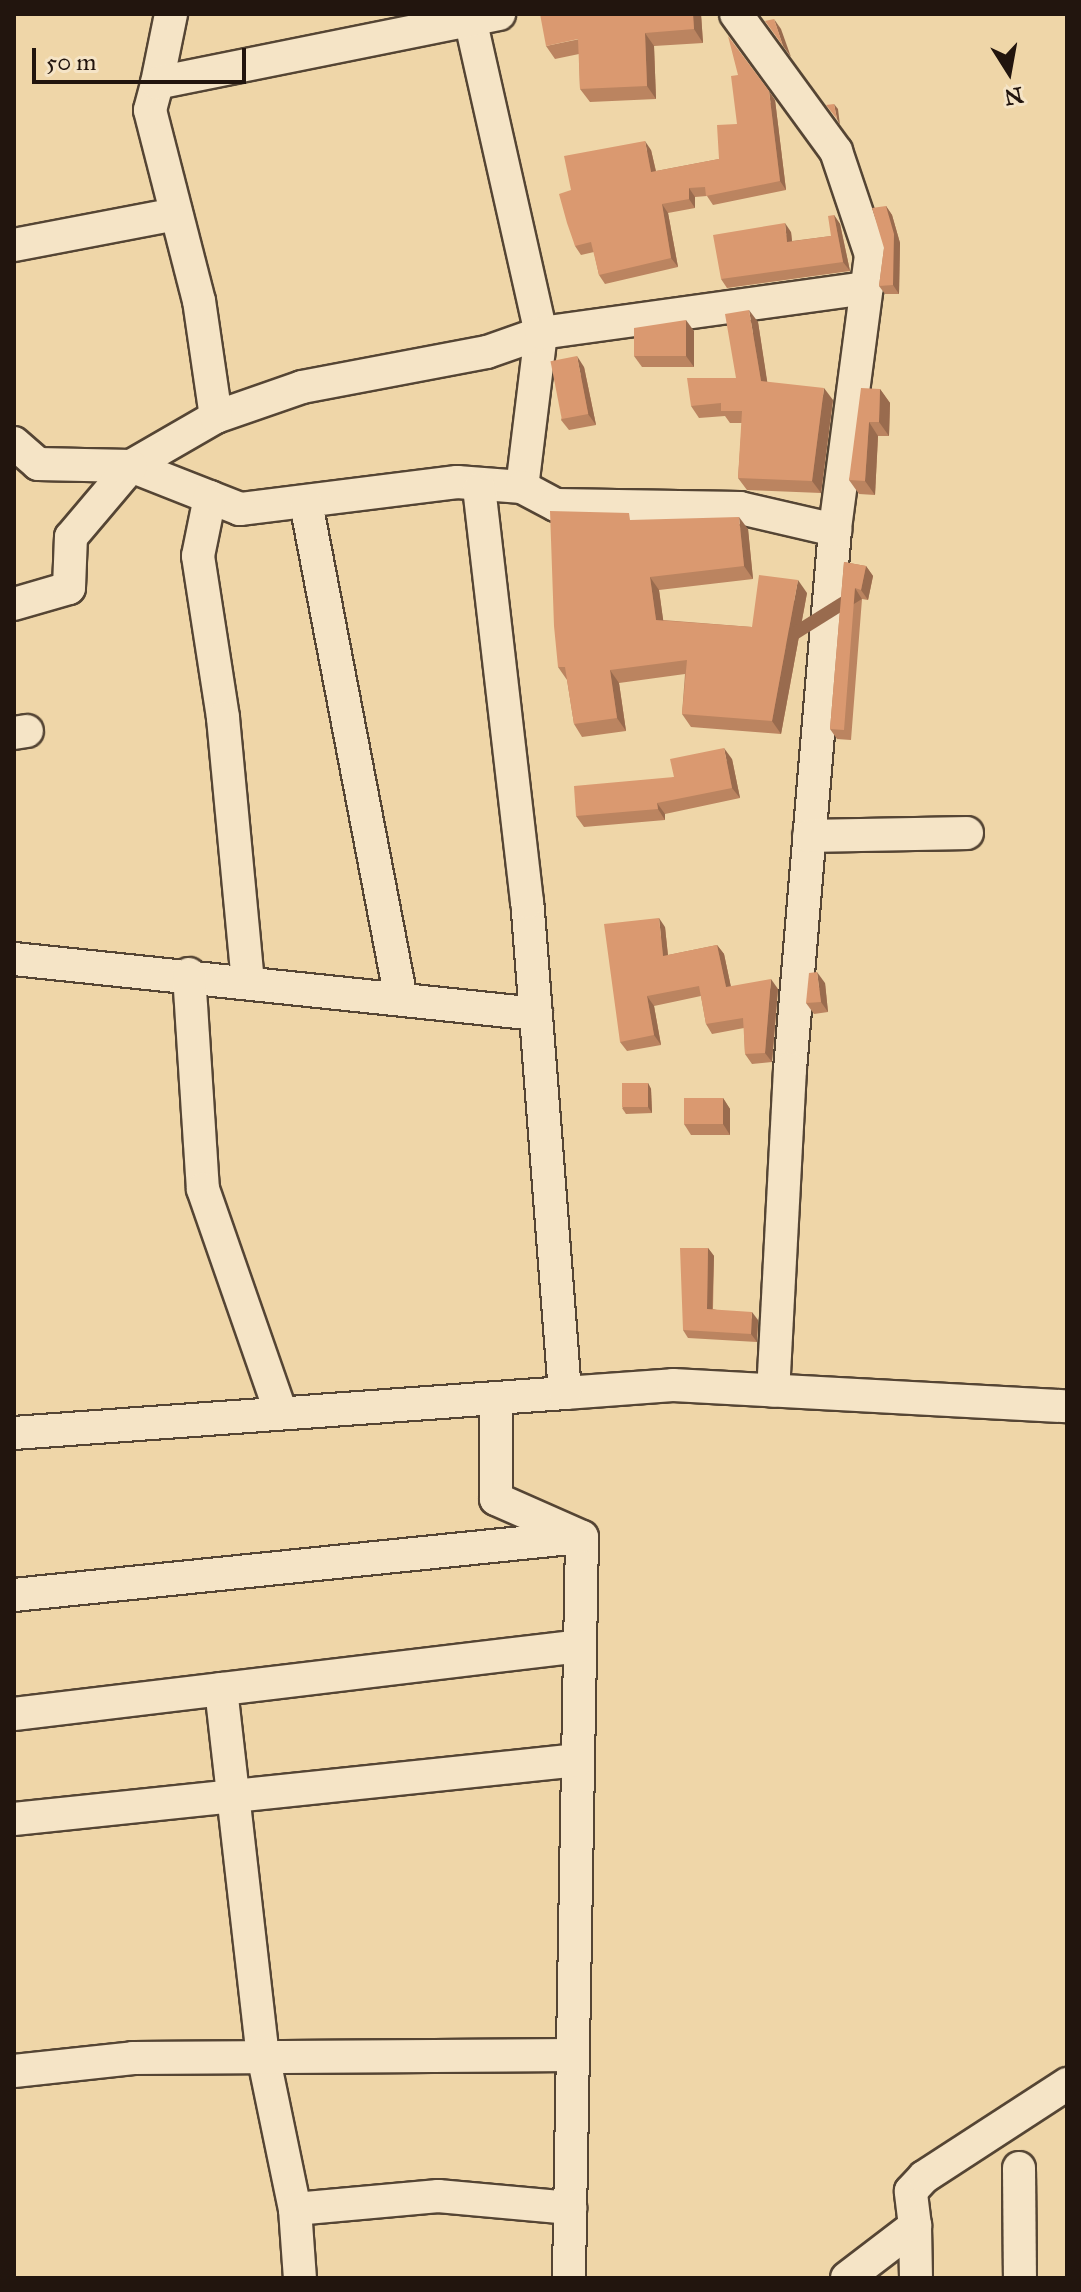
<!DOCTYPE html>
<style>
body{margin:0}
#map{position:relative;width:1081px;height:2292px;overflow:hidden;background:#efd6a8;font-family:"IM FELL Great Primer",serif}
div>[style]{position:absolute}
.roads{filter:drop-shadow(2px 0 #554534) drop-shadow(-2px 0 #554534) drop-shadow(0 2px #554534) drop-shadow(0 -2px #554534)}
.minor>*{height:32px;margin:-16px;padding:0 16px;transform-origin:16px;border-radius:16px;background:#f5e4c6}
.wall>*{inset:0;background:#bb8460}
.shaded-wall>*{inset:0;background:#996b4e;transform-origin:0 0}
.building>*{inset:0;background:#da9970;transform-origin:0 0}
span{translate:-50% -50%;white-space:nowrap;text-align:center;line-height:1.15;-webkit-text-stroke:6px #f5e4c6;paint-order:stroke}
.frame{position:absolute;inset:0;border:16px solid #22150e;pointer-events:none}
.north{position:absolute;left:969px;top:32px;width:80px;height:80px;-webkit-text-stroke:6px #f5e4c6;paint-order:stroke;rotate:169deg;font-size:22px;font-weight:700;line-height:32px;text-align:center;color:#22150e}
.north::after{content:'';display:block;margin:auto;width:28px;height:36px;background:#22150e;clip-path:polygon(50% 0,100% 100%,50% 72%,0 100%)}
.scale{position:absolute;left:32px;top:48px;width:214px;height:36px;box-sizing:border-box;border:4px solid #22150e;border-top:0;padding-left:10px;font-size:24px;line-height:28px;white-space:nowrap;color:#22150e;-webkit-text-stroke:6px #f5e4c6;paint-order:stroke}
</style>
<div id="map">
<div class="roads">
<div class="minor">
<i style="left:469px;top:14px;width:327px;rotate:77.3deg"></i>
<i style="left:541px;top:333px;width:155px;rotate:97deg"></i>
<i style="left:522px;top:487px;width:65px;rotate:-175.6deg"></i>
<i style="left:457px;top:482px;width:219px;rotate:172.9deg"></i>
<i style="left:240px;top:509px;width:117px;rotate:-158.5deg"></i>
<i style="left:131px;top:466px;width:98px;rotate:-30deg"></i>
<i style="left:216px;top:417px;width:91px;rotate:-19.2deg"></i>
<i style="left:302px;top:387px;width:188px;rotate:-10.7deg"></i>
<i style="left:487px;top:352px;width:57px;rotate:-19.4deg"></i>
<i style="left:541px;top:333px;width:329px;rotate:-7.9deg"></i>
<i style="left:736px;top:14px;width:170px;rotate:53.9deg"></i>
<i style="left:836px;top:151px;width:110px;rotate:71.4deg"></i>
<i style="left:871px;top:255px;width:277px;rotate:97.5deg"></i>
<i style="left:835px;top:530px;width:541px;rotate:94.77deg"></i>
<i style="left:790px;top:1069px;width:322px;rotate:93deg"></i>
<i style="left:157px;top:83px;width:70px;rotate:-78.5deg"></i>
<i style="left:14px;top:245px;width:165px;rotate:-10.8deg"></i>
<i style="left:216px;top:417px;width:117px;rotate:-98.3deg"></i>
<i style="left:199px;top:301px;width:197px;rotate:-104.4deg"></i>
<i style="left:150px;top:110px;width:28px;rotate:-75deg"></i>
<i style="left:157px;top:83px;width:349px;rotate:-11.4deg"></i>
<i style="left:14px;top:443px;width:32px;rotate:41deg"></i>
<i style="left:38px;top:464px;width:93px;rotate:1.2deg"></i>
<i style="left:522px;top:487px;width:38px;rotate:28deg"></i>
<i style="left:556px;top:505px;width:184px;rotate:0.9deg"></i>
<i style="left:740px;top:508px;width:98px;rotate:13deg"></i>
<i style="left:210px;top:497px;width:60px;rotate:101.5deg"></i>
<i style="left:198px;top:556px;width:164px;rotate:81.2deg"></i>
<i style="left:223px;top:718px;width:264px;rotate:84.6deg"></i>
<i style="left:306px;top:503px;width:505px;rotate:79.16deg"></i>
<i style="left:14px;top:604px;width:57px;rotate:-16.2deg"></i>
<i style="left:69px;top:588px;width:51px;rotate:-87.8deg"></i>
<i style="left:71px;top:537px;width:93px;rotate:-49.8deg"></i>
<i style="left:14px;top:733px;width:13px;rotate:-9deg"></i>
<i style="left:809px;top:836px;width:158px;rotate:-1.1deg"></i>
<i style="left:14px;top:959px;width:525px;rotate:6.01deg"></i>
<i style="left:189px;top:974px;width:215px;rotate:86.3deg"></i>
<i style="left:203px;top:1189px;width:237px;rotate:70.8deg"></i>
<i style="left:565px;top:1393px;width:108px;rotate:-4.2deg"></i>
<i style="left:673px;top:1385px;width:395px;rotate:3.1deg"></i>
<i style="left:496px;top:1398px;width:101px;rotate:90deg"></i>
<i style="left:496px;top:1499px;width:94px;rotate:23.8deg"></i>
<i style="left:582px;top:1537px;width:741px;rotate:91.01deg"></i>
<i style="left:14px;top:1433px;width:552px;rotate:-4.15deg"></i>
<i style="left:565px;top:1393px;width:492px;rotate:-94.4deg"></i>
<i style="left:527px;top:902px;width:416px;rotate:-96.6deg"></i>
<i style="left:14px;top:1595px;width:569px;rotate:-5.85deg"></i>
<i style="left:221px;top:1689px;width:368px;rotate:83.5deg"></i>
<i style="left:263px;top:2055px;width:157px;rotate:78.3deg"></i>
<i style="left:295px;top:2209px;width:69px;rotate:85.9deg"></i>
<i style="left:14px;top:1714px;width:570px;rotate:-6.85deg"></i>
<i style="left:14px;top:1819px;width:567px;rotate:-5.97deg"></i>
<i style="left:14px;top:2071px;width:120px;rotate:-6.2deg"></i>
<i style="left:133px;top:2058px;width:439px;rotate:-0.4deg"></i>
<i style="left:1019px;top:2168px;width:110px;rotate:89.5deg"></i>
<i style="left:295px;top:2209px;width:144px;rotate:-5.2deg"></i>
<i style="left:438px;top:2196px;width:133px;rotate:5.2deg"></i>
<i style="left:915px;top:2226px;width:52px;rotate:88.9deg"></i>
<i style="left:847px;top:2278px;width:86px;rotate:-37.4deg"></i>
<i style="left:915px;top:2226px;width:35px;rotate:-97deg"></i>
<i style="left:911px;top:2191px;width:19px;rotate:-47deg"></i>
<i style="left:924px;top:2177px;width:171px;rotate:-33deg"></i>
</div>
</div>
<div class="wall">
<i style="clip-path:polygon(701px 14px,703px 43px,654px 46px,656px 99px,590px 102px,580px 89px,579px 54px,555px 59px,546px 46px)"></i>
<i style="clip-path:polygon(775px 100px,786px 190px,713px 205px,707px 196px,695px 197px,695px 208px,668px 213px,678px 267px,605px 284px,599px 275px,594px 252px,581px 255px,575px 246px,571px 190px,651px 150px,656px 171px,719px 159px,737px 124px)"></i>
<i style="clip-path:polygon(886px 206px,892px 215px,900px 243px,899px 294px,885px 294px,879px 286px,884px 248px)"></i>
<i style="clip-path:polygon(834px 215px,840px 224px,850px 271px,727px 288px,721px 279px,791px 232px,792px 241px,831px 236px)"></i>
<i style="clip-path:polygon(758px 322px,767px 382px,833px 400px,821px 493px,747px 490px,738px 478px,742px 423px,730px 423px,725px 416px,699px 418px,691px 406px,736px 378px)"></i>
<i style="clip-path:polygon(694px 331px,694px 367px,642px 367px,634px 356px)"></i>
<i style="clip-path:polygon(584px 367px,596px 425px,569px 430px,561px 420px)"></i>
<i style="clip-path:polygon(880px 389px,890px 403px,889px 436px,878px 436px,875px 495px,859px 494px,849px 480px)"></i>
<i style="clip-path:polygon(634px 520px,748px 529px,753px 579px,659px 590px,663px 620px,752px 627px,807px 593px,781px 734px,691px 727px,682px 714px,685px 674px,619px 683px,626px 731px,582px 737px,574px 724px,567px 680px,558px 667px)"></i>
<i style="clip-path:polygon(844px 562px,866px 566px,873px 576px,868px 600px,862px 599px,851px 740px,837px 739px,830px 729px)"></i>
<i style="clip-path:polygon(732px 759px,740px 798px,665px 814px,665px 820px,584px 827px,576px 816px,674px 777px)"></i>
<i style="clip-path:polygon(665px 927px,668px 955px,717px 945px,724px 954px,731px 987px,778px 989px,772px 1062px,752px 1064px,745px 1054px,744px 1028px,712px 1034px,706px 1024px,701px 996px,654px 1006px,661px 1045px,627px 1051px,620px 1042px)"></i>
<i style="clip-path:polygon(825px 983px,828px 1012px,814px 1014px,806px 1003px)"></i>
<i style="clip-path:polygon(648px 1083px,651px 1089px,652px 1113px,626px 1114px,622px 1108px)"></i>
<i style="clip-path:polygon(723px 1098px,730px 1109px,730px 1135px,691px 1135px,684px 1124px)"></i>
<i style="clip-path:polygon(708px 1248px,714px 1256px,713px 1309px,758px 1320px,757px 1342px,688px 1338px,683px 1330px)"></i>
</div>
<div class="shaded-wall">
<i style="clip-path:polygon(693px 14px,701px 14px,703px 43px,694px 29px)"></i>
<i style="clip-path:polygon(774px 19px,781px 29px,791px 57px,783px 46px)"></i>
<i style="clip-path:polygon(645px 33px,654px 46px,656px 99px,647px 86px)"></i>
<i style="clip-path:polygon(769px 91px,775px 100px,786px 190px,780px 181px)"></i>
<i style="clip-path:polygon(834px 104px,838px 109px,840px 125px,837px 119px)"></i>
<i style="clip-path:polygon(645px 141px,651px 150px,658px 181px,651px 172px)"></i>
<i style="clip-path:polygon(689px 188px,695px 197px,695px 208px,689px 199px)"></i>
<i style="clip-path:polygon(662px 204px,668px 213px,678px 267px,671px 258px)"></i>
<i style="clip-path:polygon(886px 206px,892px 215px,900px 243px,899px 294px,893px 285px)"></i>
<i style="clip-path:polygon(834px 215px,840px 224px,850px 271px,843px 262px)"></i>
<i style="clip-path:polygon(785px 223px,791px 232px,793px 251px,787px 242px)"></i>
<i style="clip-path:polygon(749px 310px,758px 322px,769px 393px,761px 381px)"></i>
<i style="clip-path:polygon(686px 320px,694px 331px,694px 367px,686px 356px)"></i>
<i style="clip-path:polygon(577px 356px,584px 367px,596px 425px,588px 414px)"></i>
<i style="clip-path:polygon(824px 388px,833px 400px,821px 493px,812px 481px)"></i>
<i style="clip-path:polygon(880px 389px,890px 403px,889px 436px,879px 422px)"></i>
<i style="clip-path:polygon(869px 422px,878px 436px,875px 495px,865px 481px)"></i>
<i style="clip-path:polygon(739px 517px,748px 529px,753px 579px,744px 566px)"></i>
<i style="clip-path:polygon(866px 566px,873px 576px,868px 600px,861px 590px)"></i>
<i style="clip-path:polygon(650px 577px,659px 590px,665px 633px,656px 620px)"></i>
<i style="clip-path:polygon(798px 580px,807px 593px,781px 734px,772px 721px)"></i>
<i style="left:855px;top:588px;width:13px;height:142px;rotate:58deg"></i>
<i style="clip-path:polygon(610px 670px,619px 683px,626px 731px,617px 718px)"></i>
<i style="clip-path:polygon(724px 748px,732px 759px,740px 798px,732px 788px)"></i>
<i style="clip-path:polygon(657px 803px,665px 814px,665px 820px,658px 809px)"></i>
<i style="clip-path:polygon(659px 918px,665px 927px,669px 966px,663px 956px)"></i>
<i style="clip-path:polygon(717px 945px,724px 954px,733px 997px,726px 987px)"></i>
<i style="clip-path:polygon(817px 972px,825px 983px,828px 1012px,821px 1002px)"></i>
<i style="clip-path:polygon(771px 979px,778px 989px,772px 1062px,765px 1053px)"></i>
<i style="clip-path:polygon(647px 996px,654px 1006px,661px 1045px,654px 1035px)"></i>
<i style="clip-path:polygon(648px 1083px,651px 1089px,652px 1113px,648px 1107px)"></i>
<i style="clip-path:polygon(723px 1098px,730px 1109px,730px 1135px,723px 1124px)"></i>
<i style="clip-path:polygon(708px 1248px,714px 1256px,712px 1317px,707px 1309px)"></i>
<i style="clip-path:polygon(752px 1312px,758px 1320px,757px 1342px,751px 1334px)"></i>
</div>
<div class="building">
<i style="clip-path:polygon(540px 14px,693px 14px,694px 29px,645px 33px,647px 86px,580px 89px,578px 39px,546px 46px)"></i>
<i style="clip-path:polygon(774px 19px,783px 46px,765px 21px)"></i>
<i style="clip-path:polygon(728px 36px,769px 91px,780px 181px,706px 196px,705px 187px,689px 188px,689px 199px,662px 204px,671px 258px,599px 275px,591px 242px,575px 246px,567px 223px,559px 194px,571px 190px,564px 156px,645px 141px,651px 172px,719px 159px,717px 125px,737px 124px,731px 76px,738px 75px)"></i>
<i style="clip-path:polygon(834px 104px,837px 119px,826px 105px)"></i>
<i style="clip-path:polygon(886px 206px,894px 234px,893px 285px,879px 286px,884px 248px,872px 208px)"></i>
<i style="clip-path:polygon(834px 215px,843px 262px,721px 279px,713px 235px,785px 223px,787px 242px,831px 236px,828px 216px)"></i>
<i style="clip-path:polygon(749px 310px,761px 381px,824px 388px,812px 481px,738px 478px,742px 411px,721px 411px,721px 403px,691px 406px,687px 378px,736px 378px,725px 314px)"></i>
<i style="clip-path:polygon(686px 320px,686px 356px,634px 356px,634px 328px)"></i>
<i style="left:577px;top:356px;width:59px;height:27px;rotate:79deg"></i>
<i style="clip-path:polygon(861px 388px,880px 389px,879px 422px,869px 422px,865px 481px,849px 480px)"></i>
<i style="clip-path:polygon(550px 511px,629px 513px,630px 520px,739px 517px,744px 566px,650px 577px,656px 620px,752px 627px,759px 575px,798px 580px,772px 721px,682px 714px,687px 660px,610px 670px,617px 718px,574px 724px,565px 667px,558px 667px,554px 626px)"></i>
<i style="clip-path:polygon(844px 562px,866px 566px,861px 590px,855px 588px,844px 730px,830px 729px)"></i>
<i style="clip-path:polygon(724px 748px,732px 788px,657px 803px,658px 809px,576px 816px,574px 786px,674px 777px,670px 759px)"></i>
<i style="clip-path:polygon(659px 918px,663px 956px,717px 945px,726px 987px,771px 979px,765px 1053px,745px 1054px,743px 1018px,706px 1024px,699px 986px,647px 996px,654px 1035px,620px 1042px,604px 924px)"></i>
<i style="clip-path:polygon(817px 972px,821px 1002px,806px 1003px,809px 973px)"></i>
<i style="left:648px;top:1083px;width:24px;height:26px;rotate:90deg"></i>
<i style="left:684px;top:1098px;width:39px;height:26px"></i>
<i style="clip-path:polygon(680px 1248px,708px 1248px,707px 1309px,752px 1312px,751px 1334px,683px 1330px)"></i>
</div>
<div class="frame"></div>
<div class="north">N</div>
<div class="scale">50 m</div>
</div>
